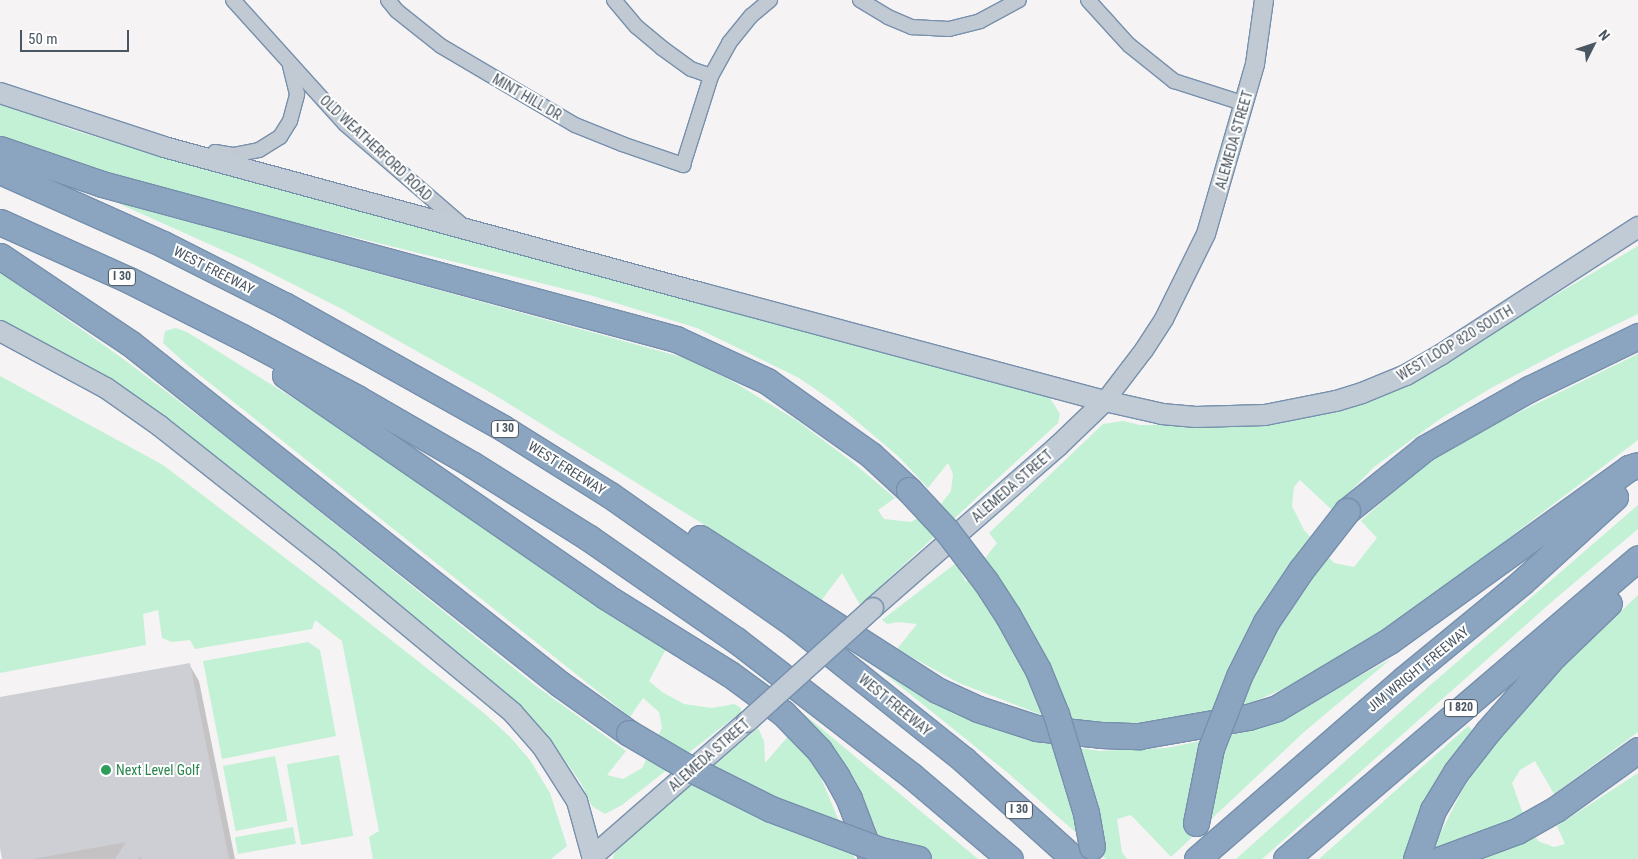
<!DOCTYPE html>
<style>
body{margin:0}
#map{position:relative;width:1638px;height:859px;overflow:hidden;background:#f5f3f3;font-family:"Roboto Condensed",sans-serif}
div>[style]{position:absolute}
.green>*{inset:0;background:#c3f1d5;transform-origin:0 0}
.shadow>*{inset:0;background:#0003}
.building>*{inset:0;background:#cdcfd5}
.roads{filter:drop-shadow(1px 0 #7690ad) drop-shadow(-1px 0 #7690ad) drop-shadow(0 1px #7690ad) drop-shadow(0 -1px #7690ad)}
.minor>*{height:14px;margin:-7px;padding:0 7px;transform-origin:7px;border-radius:7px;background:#c1cad2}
.tertiary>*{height:18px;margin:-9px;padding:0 9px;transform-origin:9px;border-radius:9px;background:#c1cad2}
.secondary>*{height:20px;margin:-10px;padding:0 10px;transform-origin:10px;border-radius:10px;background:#c1cbd6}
.motorway>*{height:25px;margin:-12.5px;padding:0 12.5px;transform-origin:12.5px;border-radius:12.5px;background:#8ba5c1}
.bridges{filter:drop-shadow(1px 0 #7690ad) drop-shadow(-1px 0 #7690ad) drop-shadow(0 1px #7690ad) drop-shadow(0 -1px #7690ad)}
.secondary-bridge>*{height:20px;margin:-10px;padding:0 10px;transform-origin:10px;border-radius:10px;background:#c1cbd6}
.motorway-bridge>*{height:25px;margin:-12.5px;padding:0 12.5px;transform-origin:12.5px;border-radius:12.5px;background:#8ba5c1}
.dots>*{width:14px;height:14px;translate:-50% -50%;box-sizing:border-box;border:2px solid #fff;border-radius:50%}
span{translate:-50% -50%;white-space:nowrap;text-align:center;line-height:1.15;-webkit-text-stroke:4px #fff;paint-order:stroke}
.shield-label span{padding:1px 4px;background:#fff;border:1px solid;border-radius:4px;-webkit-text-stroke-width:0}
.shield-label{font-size:12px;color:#4a5661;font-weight:700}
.street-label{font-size:14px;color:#4a5661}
.leisure-label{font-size:14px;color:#27864d}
.left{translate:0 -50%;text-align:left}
.north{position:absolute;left:1568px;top:20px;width:50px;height:50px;-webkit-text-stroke:4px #fff;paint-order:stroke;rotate:49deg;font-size:14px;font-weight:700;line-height:20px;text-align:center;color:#4a5661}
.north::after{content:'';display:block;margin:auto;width:18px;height:22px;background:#4a5661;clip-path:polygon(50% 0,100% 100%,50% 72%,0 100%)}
.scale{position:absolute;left:20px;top:30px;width:109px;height:22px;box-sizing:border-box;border:2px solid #4a5661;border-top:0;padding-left:6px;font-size:15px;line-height:18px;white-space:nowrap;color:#4a5661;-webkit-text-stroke:4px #fff;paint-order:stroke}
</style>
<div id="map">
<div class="green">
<i style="clip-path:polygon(0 103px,73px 130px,164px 157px,1048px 395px,1060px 414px,1058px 423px,860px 605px,842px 573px,821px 601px,695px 519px,493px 394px,340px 308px,249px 262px,111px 200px,685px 358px,732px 381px,796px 420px,851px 461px,895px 498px,878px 510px,884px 519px,911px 522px,941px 504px,951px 491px,953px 474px,948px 463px,928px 488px,898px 456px,834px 402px,799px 378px,697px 328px,593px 296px,305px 225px,105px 172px,23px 147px,0 139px)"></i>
<i style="clip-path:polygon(1638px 246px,1638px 314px,1565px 349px,1491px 388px,1440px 419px,1374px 467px,1332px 510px,1300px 480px,1294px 487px,1292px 506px,1304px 530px,1334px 563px,1354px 567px,1377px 538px,1361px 521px,1402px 484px,1452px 445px,1638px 354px,1638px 440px,1436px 593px,1354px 650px,1283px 689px,1251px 703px,1201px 716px,1148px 724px,1093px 723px,1039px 714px,959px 683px,897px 649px,917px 624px,899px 622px,887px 624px,882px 620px,956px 563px,966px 582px,997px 543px,989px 533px,1103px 424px,1123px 421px,1140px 425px,1271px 425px,1336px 412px,1409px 382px)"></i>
<i style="clip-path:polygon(0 272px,122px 358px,242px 449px,536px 686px,626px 751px,607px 775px,623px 779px,642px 768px,662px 728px,659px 712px,643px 698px,630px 717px,187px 365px,163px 343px,165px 331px,176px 328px,187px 332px,373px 448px,666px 649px,649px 681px,662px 692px,684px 704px,712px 708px,734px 704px,741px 708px,741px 712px,622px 805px,605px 814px,592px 806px,581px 783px,547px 735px,525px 711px,470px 663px,293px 521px,0 322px)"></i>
<i style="clip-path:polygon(0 376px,163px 465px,326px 589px,484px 713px,510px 737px,530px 760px,550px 793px,567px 846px,551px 859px,373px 859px,369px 837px,379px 831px,342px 641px,315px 620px,312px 629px,195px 649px,190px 640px,172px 642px,162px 638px,158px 610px,143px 614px,146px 645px,0 673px)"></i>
<i style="clip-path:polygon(1638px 505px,1638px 529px,1555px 599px,1262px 859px,1236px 859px,1427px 688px)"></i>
<i style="clip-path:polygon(1638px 595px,1638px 732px,1554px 794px,1535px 761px,1520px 770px,1512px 783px,1522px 811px,1538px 841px,1554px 847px,1565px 844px,1557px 826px,1638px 773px,1638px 859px,1432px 859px,1436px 842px,1468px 779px,1495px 737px,1560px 670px)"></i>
<i style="clip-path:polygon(308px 642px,320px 650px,336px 736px,222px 759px,203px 661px)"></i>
<i style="clip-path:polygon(1391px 659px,1304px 732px,1171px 857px,1131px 815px,1117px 819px,1122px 852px,1127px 859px,1106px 859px,1008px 773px,869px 661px,966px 715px,1040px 742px,1100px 751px,1166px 748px,1246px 732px,1295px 711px)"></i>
<i style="clip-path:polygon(798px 709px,978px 859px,883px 859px,875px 825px,838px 754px)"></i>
<i style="clip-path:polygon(1468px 726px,1472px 730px,1446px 768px,1405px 859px,1319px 859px)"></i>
<i style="clip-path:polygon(758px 728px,764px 741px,765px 763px,791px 733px,818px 771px,855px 859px,613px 859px,614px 854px,623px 843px)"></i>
<i style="left:339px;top:755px;width:82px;height:53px;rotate:80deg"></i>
<i style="left:275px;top:756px;width:66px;height:53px;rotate:79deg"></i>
<i style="left:293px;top:827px;width:17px;height:59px;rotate:80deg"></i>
</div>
<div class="shadow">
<i style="clip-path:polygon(189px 664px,199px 681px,235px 859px,3px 859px,0 841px,0 698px)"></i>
</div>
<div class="building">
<i style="clip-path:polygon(190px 663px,229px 859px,141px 859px,140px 856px,138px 859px,115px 859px,126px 842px,33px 859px,2px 859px,0 848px,0 697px)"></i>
</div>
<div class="roads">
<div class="minor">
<i style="left:233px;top:0;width:167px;rotate:47.9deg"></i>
<i style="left:345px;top:124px;width:155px;rotate:40.8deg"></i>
<i style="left:388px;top:0;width:14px;rotate:51deg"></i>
<i style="left:397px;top:11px;width:56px;rotate:38.5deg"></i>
<i style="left:441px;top:46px;width:156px;rotate:30.5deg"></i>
<i style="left:575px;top:125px;width:51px;rotate:22deg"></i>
<i style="left:622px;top:144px;width:65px;rotate:19deg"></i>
<i style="left:683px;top:165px;width:93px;rotate:-72.5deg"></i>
<i style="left:711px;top:76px;width:38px;rotate:-61deg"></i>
<i style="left:729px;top:43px;width:35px;rotate:-51deg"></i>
<i style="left:751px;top:16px;width:25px;rotate:-40deg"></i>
<i style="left:614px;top:0;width:35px;rotate:50deg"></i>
<i style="left:637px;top:27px;width:33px;rotate:40deg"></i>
<i style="left:662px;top:48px;width:36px;rotate:36deg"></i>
<i style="left:691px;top:69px;width:21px;rotate:19deg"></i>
<i style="left:860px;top:0;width:33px;rotate:31deg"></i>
<i style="left:888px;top:17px;width:26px;rotate:23deg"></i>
<i style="left:912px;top:27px;width:37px;rotate:3deg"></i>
<i style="left:949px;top:29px;width:32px;rotate:-14deg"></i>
<i style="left:980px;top:21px;width:44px;rotate:-28.3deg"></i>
<i style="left:1088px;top:0;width:61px;rotate:47.7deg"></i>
<i style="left:1129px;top:45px;width:58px;rotate:38.7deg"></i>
<i style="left:1174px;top:81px;width:75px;rotate:17.9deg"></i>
<i style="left:215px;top:152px;width:18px;rotate:9deg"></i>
<i style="left:233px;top:155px;width:26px;rotate:-11deg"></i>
<i style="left:259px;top:150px;width:25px;rotate:-32deg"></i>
<i style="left:280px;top:137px;width:19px;rotate:-58deg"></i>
<i style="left:290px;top:121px;width:28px;rotate:-75deg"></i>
<i style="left:297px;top:94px;width:30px;rotate:-104deg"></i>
</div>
<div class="tertiary">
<i style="left:1105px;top:401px;width:64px;rotate:-52.6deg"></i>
<i style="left:1144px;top:350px;width:37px;rotate:-57deg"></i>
<i style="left:1164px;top:319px;width:95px;rotate:-63.7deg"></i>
<i style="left:1206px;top:234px;width:177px;rotate:-73.9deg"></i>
<i style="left:1255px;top:64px;width:65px;rotate:-82deg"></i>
</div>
<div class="secondary">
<i style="left:0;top:93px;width:173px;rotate:18.2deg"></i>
<i style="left:164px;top:147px;width:556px;rotate:15.21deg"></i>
<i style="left:701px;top:293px;width:418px;rotate:15deg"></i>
<i style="left:1105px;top:401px;width:58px;rotate:12.8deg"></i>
<i style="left:1162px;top:414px;width:34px;rotate:5deg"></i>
<i style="left:1196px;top:417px;width:69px;rotate:-1.7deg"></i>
<i style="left:1265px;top:415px;width:72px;rotate:-11.2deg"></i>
<i style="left:1336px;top:401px;width:27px;rotate:-17deg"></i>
<i style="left:1362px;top:393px;width:48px;rotate:-22.2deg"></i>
<i style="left:1406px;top:375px;width:42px;rotate:-30.3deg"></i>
<i style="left:1442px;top:354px;width:234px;rotate:-32.9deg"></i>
<i style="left:0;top:331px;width:120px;rotate:28.3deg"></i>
<i style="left:106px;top:388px;width:66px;rotate:35.1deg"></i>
<i style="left:160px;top:426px;width:216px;rotate:38.4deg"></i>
<i style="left:329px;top:560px;width:239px;rotate:39.7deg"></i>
<i style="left:513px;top:713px;width:44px;rotate:48.7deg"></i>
<i style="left:542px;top:746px;width:65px;rotate:57.5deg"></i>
<i style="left:577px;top:801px;width:60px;rotate:74.6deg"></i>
<i style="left:873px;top:608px;width:246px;rotate:-41.2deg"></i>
<i style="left:1058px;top:446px;width:65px;rotate:-43.8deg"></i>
<i style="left:592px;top:857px;width:206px;rotate:-41.1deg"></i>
</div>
<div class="motorway">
<i style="left:0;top:149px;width:108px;rotate:18.9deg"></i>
<i style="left:102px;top:184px;width:595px;rotate:15.11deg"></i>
<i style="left:676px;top:339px;width:100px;rotate:24.8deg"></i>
<i style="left:767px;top:381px;width:128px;rotate:35.4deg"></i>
<i style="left:871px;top:455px;width:52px;rotate:42.6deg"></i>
<i style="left:0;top:171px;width:179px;rotate:24.1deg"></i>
<i style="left:163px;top:244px;width:136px;rotate:26.8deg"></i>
<i style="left:284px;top:305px;width:251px;rotate:29.3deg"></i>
<i style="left:503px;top:428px;width:126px;rotate:32.1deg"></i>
<i style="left:610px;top:495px;width:226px;rotate:35.1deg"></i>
<i style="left:795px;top:625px;width:216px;rotate:38.6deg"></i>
<i style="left:964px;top:760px;width:148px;rotate:42deg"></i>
<i style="left:0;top:222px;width:141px;rotate:24.2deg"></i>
<i style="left:129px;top:280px;width:127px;rotate:26.8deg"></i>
<i style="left:242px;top:337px;width:130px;rotate:27.9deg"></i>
<i style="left:357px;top:398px;width:134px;rotate:30deg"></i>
<i style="left:473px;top:465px;width:137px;rotate:32.2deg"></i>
<i style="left:589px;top:538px;width:179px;rotate:34.8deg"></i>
<i style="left:736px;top:640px;width:222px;rotate:37.7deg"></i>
<i style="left:912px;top:776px;width:128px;rotate:40.3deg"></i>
<i style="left:0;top:256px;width:156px;rotate:33.8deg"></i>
<i style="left:130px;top:343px;width:549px;rotate:38.42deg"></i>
<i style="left:560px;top:684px;width:85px;rotate:35.4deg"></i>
<i style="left:285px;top:375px;width:389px;rotate:34.6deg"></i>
<i style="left:605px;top:596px;width:147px;rotate:32deg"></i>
<i style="left:730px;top:674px;width:66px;rotate:36.3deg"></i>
<i style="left:783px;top:713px;width:52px;rotate:45.8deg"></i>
<i style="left:819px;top:750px;width:32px;rotate:56deg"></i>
<i style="left:837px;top:777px;width:25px;rotate:61deg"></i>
<i style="left:849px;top:799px;width:64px;rotate:69deg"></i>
<i style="left:1347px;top:511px;width:100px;rotate:-38.9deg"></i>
<i style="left:1425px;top:448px;width:120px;rotate:-29.6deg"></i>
<i style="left:1529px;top:389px;width:121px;rotate:-25.9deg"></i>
<i style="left:700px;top:538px;width:282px;rotate:32.7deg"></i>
<i style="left:937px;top:690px;width:45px;rotate:24.9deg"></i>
<i style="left:978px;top:709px;width:61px;rotate:18.1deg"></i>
<i style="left:1036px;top:728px;width:65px;rotate:6.1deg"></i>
<i style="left:1101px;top:735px;width:38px;rotate:2deg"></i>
<i style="left:1139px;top:736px;width:111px;rotate:-9.9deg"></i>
<i style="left:1248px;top:717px;width:30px;rotate:-17deg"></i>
<i style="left:1277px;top:708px;width:131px;rotate:-30.9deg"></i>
<i style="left:1389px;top:641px;width:296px;rotate:-35.8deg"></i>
<i style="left:1629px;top:468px;width:9px;rotate:-18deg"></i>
<i style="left:1197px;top:859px;width:274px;rotate:-41deg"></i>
<i style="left:1404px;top:679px;width:153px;rotate:-39.4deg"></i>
<i style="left:1522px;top:582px;width:126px;rotate:-42.4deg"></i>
<i style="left:1286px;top:859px;width:463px;rotate:-40.5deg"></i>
<i style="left:1416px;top:859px;width:52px;rotate:-70.9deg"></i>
<i style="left:1433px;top:810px;width:44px;rotate:-58.8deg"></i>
<i style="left:1456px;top:772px;width:52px;rotate:-52deg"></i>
<i style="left:1488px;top:731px;width:100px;rotate:-48.7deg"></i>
<i style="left:1554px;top:656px;width:76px;rotate:-43.9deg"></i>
<i style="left:1441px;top:859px;width:81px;rotate:-20.2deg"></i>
<i style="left:1517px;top:831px;width:45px;rotate:-29.4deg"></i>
<i style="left:1556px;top:809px;width:101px;rotate:-35.7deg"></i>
</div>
</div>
<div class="bridges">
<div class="secondary-bridge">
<i style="left:747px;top:722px;width:170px;rotate:-42.1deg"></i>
</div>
<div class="motorway-bridge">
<i style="left:909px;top:490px;width:56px;rotate:47.2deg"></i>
<i style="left:947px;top:531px;width:64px;rotate:52.6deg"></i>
<i style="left:986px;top:582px;width:40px;rotate:57.1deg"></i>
<i style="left:1008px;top:616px;width:62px;rotate:60.9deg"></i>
<i style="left:1038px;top:670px;width:48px;rotate:67.8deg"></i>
<i style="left:1056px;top:714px;width:103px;rotate:73.1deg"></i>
<i style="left:1086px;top:813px;width:34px;rotate:80deg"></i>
<i style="left:629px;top:733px;width:65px;rotate:30.5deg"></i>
<i style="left:685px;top:766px;width:96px;rotate:26.6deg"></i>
<i style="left:771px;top:809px;width:116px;rotate:20.6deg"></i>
<i style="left:880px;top:850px;width:39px;rotate:13deg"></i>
<i style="left:1196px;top:823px;width:76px;rotate:-78.7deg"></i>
<i style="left:1211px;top:748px;width:77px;rotate:-68.7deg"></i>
<i style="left:1239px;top:676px;width:60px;rotate:-63.4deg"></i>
<i style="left:1266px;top:622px;width:63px;rotate:-56.1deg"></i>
<i style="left:1301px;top:570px;width:75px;rotate:-52.1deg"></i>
</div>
</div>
<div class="dots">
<i style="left:106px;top:770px;background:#2e9e5b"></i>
</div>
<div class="shield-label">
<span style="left:122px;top:277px">I 30</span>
<span style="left:505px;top:429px">I 30</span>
<span style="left:1461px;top:708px">I 820</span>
<span style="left:1019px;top:810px">I 30</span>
</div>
<div class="street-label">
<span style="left:527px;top:97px;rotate:30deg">MINT HILL DR</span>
<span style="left:1234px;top:140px;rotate:-74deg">ALEMEDA STREET</span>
<span style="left:376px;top:148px;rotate:43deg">OLD WEATHERFORD ROAD</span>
<span style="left:214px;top:270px;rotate:27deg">WEST FREEWAY</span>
<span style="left:1455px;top:343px;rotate:-31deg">WEST LOOP 820 SOUTH</span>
<span style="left:567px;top:468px;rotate:32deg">WEST FREEWAY</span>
<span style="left:1012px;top:486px;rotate:-41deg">ALEMEDA STREET</span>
<span style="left:1418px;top:669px;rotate:-39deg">JIM WRIGHT FREEWAY</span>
<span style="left:895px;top:705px;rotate:39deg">WEST FREEWAY</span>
<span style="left:709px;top:755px;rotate:-41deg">ALEMEDA STREET</span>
</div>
<div class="leisure-label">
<span class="left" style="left:116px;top:770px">Next Level Golf</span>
</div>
<div class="north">N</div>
<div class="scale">50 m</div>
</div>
